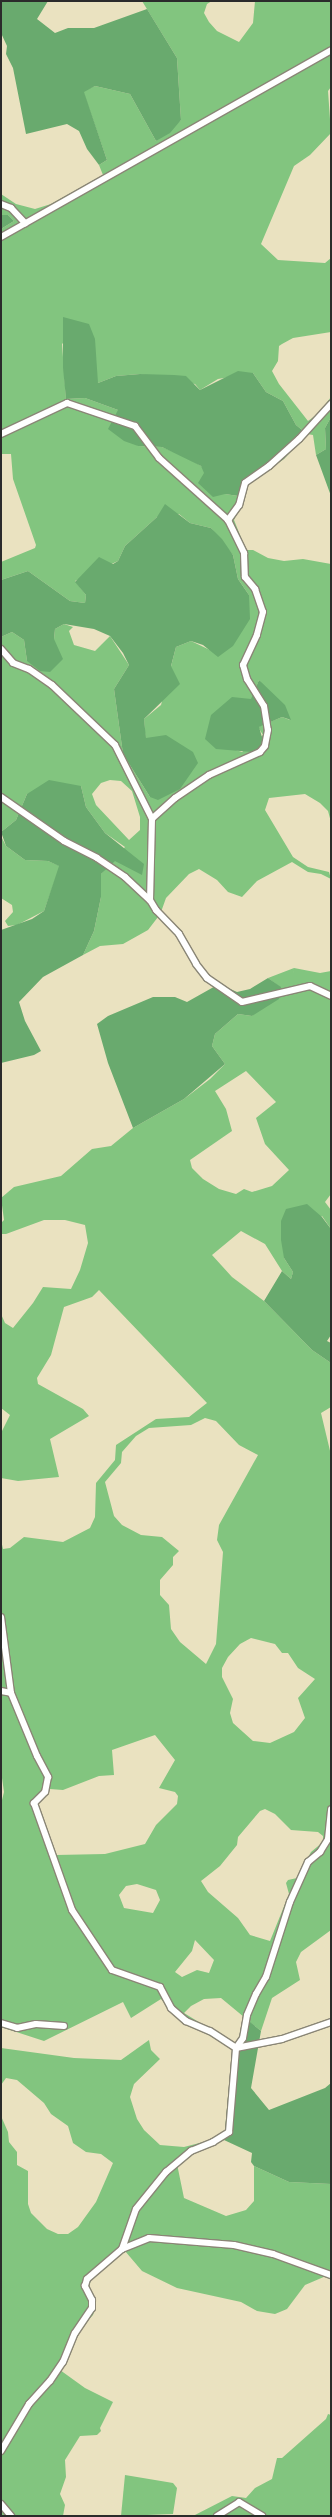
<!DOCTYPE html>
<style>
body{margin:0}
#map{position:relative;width:332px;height:2517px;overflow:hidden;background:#eae2c0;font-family:"Comic Neue",sans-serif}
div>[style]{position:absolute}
.green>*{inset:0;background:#82c57f}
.forest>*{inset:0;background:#69aa6e}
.roads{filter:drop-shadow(1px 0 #8a8676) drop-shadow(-1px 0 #8a8676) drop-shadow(0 1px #8a8676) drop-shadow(0 -1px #8a8676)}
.minor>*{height:6px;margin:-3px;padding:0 3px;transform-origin:3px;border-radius:3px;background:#fff}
span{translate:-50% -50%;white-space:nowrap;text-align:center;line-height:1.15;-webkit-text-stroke:3px #fbf7ec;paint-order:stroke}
.frame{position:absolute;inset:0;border:2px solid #2b2b2b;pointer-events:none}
</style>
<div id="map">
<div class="green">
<i style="clip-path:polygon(evenodd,142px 1px,212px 1px,207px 4px,204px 13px,209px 22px,217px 31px,239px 42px,253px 23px,255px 1px,331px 2px,331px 87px,328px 91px,331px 133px,310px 155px,294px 166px,261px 244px,278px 260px,325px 263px,331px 258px,331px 332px,293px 338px,282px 344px,279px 346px,278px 361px,272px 371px,279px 384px,308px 421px,319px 413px,331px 397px,331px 417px,325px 428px,326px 449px,316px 455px,313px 435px,307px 434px,296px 425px,283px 401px,266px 392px,253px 373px,218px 379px,200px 390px,195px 384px,140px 374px,116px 376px,98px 383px,62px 343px,66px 399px,85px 398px,118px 410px,138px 446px,162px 447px,188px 458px,201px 466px,225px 494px,245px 497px,234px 520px,246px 550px,253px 550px,268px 558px,284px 561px,303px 559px,331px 564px,331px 822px,328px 811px,320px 803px,305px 794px,269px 798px,265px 810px,293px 857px,308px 867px,329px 872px,331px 879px,321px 874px,308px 872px,292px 862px,257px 881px,242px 897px,228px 892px,217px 880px,199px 869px,189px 874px,166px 898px,161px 912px,181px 930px,185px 943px,214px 986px,183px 948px,177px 935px,158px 917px,148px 930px,123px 944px,100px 946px,83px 955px,94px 931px,101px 897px,101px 874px,125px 847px,105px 833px,86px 807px,81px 786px,27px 794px,16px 820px,1px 832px,1px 637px,12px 632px,24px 640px,27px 661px,54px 639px,55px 629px,64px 624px,73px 627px,69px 631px,74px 645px,95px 651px,110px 636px,129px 665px,114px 689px,123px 754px,150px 797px,144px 719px,161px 705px,176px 647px,191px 641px,212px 651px,249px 595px,238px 579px,233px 555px,211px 528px,190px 523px,179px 514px,157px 517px,125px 546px,118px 561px,75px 581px,86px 595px,85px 603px,70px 601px,28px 571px,1px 580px,1px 562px,35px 548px,36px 545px,13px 479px,11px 454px,1px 454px,1px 229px,14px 221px,8px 215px,1px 215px,1px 194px,16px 204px,35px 209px,51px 204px,103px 175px,99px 165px,107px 160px,83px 91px,95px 86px,130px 94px,156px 141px,181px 120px,177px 58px,142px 1px,259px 680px,290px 720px,282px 717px,258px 727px,263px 735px,242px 752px,233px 749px,259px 680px,142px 1px,110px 780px,121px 781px,132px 791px,140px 817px,140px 830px,129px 840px,96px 805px,92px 794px,101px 783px,110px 780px)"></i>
<i style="clip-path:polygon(1px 836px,6px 846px,25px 860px,48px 861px,60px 866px,44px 911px,17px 925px,8px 926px,5px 921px,13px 912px,12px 905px,1px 898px)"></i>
<i style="clip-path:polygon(evenodd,294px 968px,320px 973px,331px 971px,331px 1194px,325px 1202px,331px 1210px,331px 1229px,322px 1216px,284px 1258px,293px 1272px,291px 1279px,282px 1271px,265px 1244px,241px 1231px,212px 1255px,232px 1277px,264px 1301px,312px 1350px,331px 1363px,331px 1407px,321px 1413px,331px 1455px,331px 1930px,301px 1952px,296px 1962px,300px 1980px,272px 1998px,261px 2031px,221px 1998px,204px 1999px,191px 2006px,184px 2013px,233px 2043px,233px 2050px,214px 2036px,177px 2018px,161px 1999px,131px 2018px,123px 2002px,44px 2041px,1px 2027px,1px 1804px,4px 1792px,1px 1771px,1px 1540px,3px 1549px,10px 1548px,24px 1537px,63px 1542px,90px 1528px,95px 1517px,96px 1483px,115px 1460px,116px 1445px,156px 1419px,189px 1417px,207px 1403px,99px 1290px,92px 1297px,64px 1307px,51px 1355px,37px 1378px,38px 1384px,83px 1409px,89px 1416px,50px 1439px,59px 1477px,18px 1481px,1px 1478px,1px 1433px,10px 1415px,1px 1408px,1px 1314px,5px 1323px,13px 1328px,33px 1303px,43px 1287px,71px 1289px,80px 1270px,88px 1243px,85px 1225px,65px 1220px,44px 1220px,6px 1234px,1px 1234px,1px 1223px,4px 1220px,1px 1198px,14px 1187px,61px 1176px,92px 1149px,111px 1146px,133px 1128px,184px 1099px,210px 1079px,225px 1064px,212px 1046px,215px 1034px,238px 1014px,252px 1016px,280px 987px,268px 978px,294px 968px,246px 1071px,276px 1102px,256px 1118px,265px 1144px,289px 1170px,272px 1186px,252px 1192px,244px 1189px,236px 1194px,219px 1189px,203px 1179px,192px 1168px,190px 1160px,232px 1131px,226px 1109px,215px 1091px,246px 1071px,294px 968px,205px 1418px,216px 1421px,239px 1445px,258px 1455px,219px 1525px,217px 1540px,223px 1552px,216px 1644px,206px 1664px,180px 1642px,171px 1629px,169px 1605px,160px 1595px,160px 1580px,173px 1565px,173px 1557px,179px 1551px,162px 1537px,141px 1535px,122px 1525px,114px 1516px,105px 1482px,121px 1463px,122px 1452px,136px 1436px,149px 1428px,191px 1425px,205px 1418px,294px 968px,251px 1638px,275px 1644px,282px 1653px,288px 1653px,298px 1668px,315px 1679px,298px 1698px,305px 1718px,294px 1732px,270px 1743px,253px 1741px,233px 1723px,230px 1713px,233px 1699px,222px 1677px,222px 1668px,228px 1657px,240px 1644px,251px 1638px,294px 968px,155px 1735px,175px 1760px,159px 1788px,175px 1792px,178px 1796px,177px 1804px,156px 1825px,145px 1844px,105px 1854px,56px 1855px,37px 1803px,50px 1789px,63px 1790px,99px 1776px,114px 1775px,112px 1750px,155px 1735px,294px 968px,265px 1809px,275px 1814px,291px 1830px,318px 1832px,323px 1836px,323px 1842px,311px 1852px,297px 1878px,288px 1880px,286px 1883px,289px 1894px,270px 1941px,250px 1935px,238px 1918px,208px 1892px,201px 1881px,220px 1866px,237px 1845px,238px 1837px,260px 1811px,265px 1809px,294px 968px,137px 1884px,156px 1890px,160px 1900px,153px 1913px,124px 1908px,119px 1895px,126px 1886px,137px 1884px,294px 968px,195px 1940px,214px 1960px,209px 1973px,197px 1970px,182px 1977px,175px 1972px,192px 1951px,195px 1940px)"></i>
<i style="clip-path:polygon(149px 2040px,151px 2050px,160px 2059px,134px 2084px,130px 2097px,137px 2119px,144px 2130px,160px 2145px,184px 2147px,211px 2140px,226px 2130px,224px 2140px,193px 2153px,177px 2164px,184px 2198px,226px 2216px,246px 2210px,254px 2201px,254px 2166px,289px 2182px,331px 2184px,331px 2278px,326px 2276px,305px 2285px,287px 2309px,275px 2314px,257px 2311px,241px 2302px,177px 2288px,142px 2271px,125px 2251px,120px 2254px,91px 2280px,88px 2289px,95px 2299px,96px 2306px,93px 2315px,79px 2330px,60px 2370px,85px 2388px,113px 2402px,100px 2428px,101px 2431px,97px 2435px,80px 2436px,65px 2460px,66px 2477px,60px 2494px,65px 2505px,63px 2516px,1px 2516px,1px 2116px,8px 2132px,9px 2142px,17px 2152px,17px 2165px,28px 2171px,28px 2204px,31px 2213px,47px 2229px,58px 2234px,68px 2234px,78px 2227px,96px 2202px,113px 2163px,101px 2154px,86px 2152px,73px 2143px,68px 2126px,51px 2114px,44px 2103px,17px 2080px,6px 2078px,1px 2085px,1px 2048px,74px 2058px,121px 2060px)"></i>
<i style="clip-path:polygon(328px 2414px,331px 2415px,331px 2516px,193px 2516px,232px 2496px,246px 2498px,255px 2488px,272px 2479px,277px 2458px,282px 2458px,326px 2419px)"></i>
<i style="clip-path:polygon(125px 2475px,173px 2483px,177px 2488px,173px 2514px,121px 2516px)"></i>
</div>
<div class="forest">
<i style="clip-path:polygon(1px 1px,48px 1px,37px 19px,55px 33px,68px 28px,94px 28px,147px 9px,177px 58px,181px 120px,170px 133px,156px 141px,130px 94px,95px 86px,84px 92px,107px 160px,99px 165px,87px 149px,79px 131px,67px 124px,26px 134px,13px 68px,6px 54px,7px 46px,1px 33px)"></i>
<i style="clip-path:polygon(1px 215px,8px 215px,14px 221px,1px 229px)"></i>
<i style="clip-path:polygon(63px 317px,89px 324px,95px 339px,98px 383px,116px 376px,140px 374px,174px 375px,186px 376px,200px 390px,238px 371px,253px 373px,266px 392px,283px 401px,296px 425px,307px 434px,284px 459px,252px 481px,246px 487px,245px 497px,225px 494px,213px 497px,198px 483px,204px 473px,201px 466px,162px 447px,138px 446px,124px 441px,108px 429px,118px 410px,85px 398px,66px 399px,63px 368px)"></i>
<i style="clip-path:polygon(331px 417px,331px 496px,316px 455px,326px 449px,325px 428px)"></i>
<i style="clip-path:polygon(165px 504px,190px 523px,211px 528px,222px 539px,233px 555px,238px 579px,249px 595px,250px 619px,233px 646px,218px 657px,203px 645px,191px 641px,176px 647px,171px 666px,180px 684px,144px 719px,146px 738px,166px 735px,193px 752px,198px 763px,180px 789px,158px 800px,150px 797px,123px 754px,114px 689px,129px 665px,123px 653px,110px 636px,94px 629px,64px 624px,55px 629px,54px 639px,63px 659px,50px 672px,40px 671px,27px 661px,24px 640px,12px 632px,1px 637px,1px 580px,28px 571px,70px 601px,85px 603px,86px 595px,75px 582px,99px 557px,113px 564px,118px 561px,125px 546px,157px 517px)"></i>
<i style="clip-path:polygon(259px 680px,285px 705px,291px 720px,282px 717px,259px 727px,264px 744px,252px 752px,216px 749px,205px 739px,211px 715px,232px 697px,251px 699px)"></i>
<i style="clip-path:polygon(49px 780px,81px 786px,86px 807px,105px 833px,144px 864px,142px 875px,115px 861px,101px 874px,101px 897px,94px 931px,83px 955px,43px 977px,19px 1002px,25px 1021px,41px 1051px,34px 1055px,1px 1063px,1px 930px,32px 919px,44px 911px,59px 866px,48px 861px,25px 860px,6px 846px,1px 832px,16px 820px,27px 794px)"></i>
<i style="clip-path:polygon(268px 978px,281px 987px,279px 999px,252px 1016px,238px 1014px,215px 1034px,212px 1046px,225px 1064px,184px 1099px,133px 1128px,108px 1063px,97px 1024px,108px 1016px,153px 997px,175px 997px,187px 1002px,219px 984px,237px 992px,250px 989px)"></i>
<i style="clip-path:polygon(307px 1204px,322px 1217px,331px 1229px,331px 1335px,327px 1341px,331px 1343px,331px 1363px,312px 1350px,264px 1301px,282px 1271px,291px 1279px,293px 1272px,284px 1258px,281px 1240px,281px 1221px,286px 1209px)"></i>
<i style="clip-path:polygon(243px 2016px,261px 2031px,251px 2088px,269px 2110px,325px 2088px,331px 2083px,331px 2184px,289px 2182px,254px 2166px,251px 2162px,252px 2153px,224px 2140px,233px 2043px,237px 2043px,240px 2038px)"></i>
</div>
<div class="roads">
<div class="minor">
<i style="left:1px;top:204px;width:11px;rotate:22deg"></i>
<i style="left:11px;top:208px;width:21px;rotate:47deg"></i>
<i style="left:1px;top:237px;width:379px;rotate:-29.5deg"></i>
<i style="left:331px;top:404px;width:47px;rotate:132.4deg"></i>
<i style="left:299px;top:439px;width:40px;rotate:138deg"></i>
<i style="left:269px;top:466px;width:29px;rotate:145deg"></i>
<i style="left:245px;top:483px;width:23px;rotate:105deg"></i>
<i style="left:239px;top:505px;width:19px;rotate:126deg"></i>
<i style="left:228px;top:520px;width:37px;rotate:64deg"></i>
<i style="left:244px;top:553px;width:24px;rotate:88deg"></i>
<i style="left:245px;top:577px;width:16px;rotate:50deg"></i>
<i style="left:255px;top:589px;width:24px;rotate:71deg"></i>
<i style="left:263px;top:612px;width:24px;rotate:105deg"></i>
<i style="left:257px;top:635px;width:33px;rotate:115deg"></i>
<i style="left:243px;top:665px;width:15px;rotate:74deg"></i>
<i style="left:247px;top:679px;width:32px;rotate:58deg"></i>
<i style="left:264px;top:706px;width:24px;rotate:81deg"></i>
<i style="left:268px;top:730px;width:16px;rotate:101deg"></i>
<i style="left:265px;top:746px;width:8px;rotate:130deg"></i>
<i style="left:260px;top:752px;width:56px;rotate:155.7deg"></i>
<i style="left:209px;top:775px;width:41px;rotate:145.9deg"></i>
<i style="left:175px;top:798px;width:31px;rotate:138deg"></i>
<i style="left:152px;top:819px;width:81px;rotate:91.4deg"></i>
<i style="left:150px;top:900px;width:12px;rotate:59deg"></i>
<i style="left:156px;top:910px;width:33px;rotate:46deg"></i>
<i style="left:179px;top:934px;width:34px;rotate:60deg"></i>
<i style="left:196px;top:964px;width:18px;rotate:52deg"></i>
<i style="left:207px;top:978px;width:42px;rotate:34.4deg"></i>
<i style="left:242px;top:1002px;width:70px;rotate:-13.2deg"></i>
<i style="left:310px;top:986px;width:23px;rotate:25deg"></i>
<i style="left:1px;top:434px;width:73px;rotate:-25.2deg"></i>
<i style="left:67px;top:403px;width:72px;rotate:18.7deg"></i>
<i style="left:135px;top:426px;width:40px;rotate:53deg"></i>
<i style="left:159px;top:458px;width:93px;rotate:41.9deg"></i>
<i style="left:1px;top:649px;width:18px;rotate:49deg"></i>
<i style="left:13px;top:663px;width:17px;rotate:21deg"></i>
<i style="left:29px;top:669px;width:28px;rotate:35deg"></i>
<i style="left:52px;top:685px;width:87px;rotate:43.6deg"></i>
<i style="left:115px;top:745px;width:83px;rotate:63.4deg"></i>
<i style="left:1px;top:797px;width:77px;rotate:34.9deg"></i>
<i style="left:64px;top:841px;width:37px;rotate:27deg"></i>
<i style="left:97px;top:858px;width:34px;rotate:34deg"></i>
<i style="left:125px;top:877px;width:34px;rotate:43deg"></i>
<i style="left:1px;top:1617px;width:77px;rotate:82.5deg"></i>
<i style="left:1px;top:1691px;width:10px;rotate:11deg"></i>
<i style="left:11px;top:1693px;width:68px;rotate:67.6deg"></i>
<i style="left:37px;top:1756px;width:24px;rotate:62deg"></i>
<i style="left:48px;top:1777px;width:15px;rotate:101deg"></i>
<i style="left:45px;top:1792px;width:16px;rotate:135deg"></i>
<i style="left:34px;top:1803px;width:114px;rotate:70.4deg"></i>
<i style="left:72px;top:1910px;width:72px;rotate:56.3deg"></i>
<i style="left:112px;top:1970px;width:51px;rotate:19.5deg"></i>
<i style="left:160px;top:1987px;width:24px;rotate:62deg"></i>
<i style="left:171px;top:2008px;width:20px;rotate:41deg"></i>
<i style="left:186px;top:2021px;width:26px;rotate:23deg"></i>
<i style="left:210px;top:2031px;width:31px;rotate:33deg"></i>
<i style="left:236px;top:2048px;width:47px;rotate:-11.1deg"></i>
<i style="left:282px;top:2039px;width:52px;rotate:-19.1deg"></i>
<i style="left:1px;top:2023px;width:17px;rotate:17deg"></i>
<i style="left:17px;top:2028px;width:19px;rotate:-12deg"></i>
<i style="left:36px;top:2024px;width:28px;rotate:4deg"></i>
<i style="left:122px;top:2249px;width:42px;rotate:-70.7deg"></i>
<i style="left:136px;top:2209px;width:48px;rotate:-51deg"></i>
<i style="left:166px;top:2172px;width:33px;rotate:-40deg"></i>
<i style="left:191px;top:2151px;width:24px;rotate:-22deg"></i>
<i style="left:213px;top:2142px;width:19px;rotate:-32deg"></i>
<i style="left:229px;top:2132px;width:84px;rotate:-85.2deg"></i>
<i style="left:236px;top:2048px;width:12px;rotate:-55deg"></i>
<i style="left:243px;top:2038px;width:23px;rotate:-80deg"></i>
<i style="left:247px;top:2015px;width:23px;rotate:-67deg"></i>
<i style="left:256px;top:1994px;width:20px;rotate:-60deg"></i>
<i style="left:266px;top:1977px;width:79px;rotate:-72.3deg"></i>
<i style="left:290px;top:1902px;width:44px;rotate:-65.8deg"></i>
<i style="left:308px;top:1862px;width:16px;rotate:-40deg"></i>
<i style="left:320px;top:1852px;width:15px;rotate:-58deg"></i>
<i style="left:328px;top:1839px;width:30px;rotate:-84deg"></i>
<i style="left:1px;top:2451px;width:55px;rotate:-59.2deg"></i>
<i style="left:29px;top:2404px;width:31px;rotate:-48deg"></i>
<i style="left:50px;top:2381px;width:23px;rotate:-56deg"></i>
<i style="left:63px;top:2362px;width:31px;rotate:-68deg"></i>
<i style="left:75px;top:2333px;width:30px;rotate:-56deg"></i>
<i style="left:92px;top:2308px;width:8px;rotate:-90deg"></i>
<i style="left:92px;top:2300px;width:16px;rotate:-117deg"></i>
<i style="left:85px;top:2286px;width:7px;rotate:-74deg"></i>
<i style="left:87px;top:2279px;width:46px;rotate:-40.6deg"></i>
<i style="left:122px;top:2249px;width:29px;rotate:-22deg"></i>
<i style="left:149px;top:2238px;width:85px;rotate:4.7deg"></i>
<i style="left:234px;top:2245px;width:40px;rotate:13deg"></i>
<i style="left:273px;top:2254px;width:62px;rotate:19.9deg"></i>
<i style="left:1px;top:2504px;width:16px;rotate:50deg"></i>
<i style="left:217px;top:2516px;width:26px;rotate:-32deg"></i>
<i style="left:239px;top:2502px;width:27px;rotate:31deg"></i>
</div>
</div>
<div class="frame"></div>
</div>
